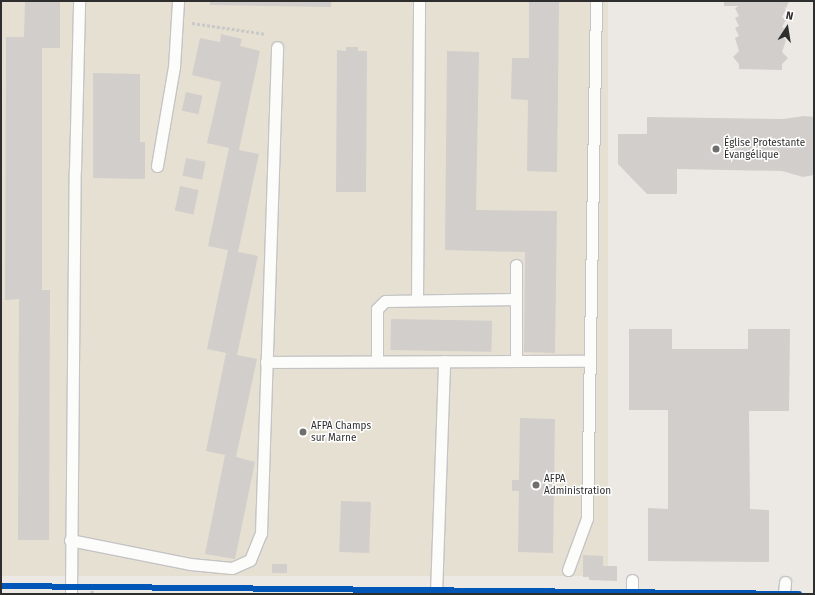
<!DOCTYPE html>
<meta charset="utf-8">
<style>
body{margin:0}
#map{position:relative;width:815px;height:595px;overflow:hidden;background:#ece8e4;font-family:"Fira Sans",sans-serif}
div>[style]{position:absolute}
.education>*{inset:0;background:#e6e0d3;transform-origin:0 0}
.building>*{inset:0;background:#d1cecb;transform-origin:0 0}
.path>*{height:2.5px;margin-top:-1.25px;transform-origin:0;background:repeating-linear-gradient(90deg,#c9c9c8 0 3px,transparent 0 5px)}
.roads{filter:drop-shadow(1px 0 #c5c4c5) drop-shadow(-1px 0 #c5c4c5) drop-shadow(0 1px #c5c4c5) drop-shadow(0 -1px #c5c4c5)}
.service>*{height:11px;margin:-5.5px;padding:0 5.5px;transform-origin:5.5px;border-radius:5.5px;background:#fcfcfb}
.cycleway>*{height:6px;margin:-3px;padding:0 3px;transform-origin:3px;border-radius:3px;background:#0057b8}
.dots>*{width:11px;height:11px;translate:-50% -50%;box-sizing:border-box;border:2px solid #fff;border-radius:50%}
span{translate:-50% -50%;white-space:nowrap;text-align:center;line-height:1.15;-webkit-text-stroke:3px #fff;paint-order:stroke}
.poi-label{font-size:10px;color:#2e2e2e}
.left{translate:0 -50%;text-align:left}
.frame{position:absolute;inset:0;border:2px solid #2e2e2e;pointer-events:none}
.north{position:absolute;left:767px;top:8px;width:40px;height:40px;-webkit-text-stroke:3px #fff;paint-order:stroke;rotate:12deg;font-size:11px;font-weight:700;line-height:16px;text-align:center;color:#2e2e2e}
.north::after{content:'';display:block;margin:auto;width:14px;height:18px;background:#2e2e2e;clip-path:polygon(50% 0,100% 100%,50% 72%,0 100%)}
</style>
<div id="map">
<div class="education">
<i style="left:1px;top:1px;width:607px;height:575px"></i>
</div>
<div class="building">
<i style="clip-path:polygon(25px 1px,60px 1px,60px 48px,42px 48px,42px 290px,50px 290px,49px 540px,18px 540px,19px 299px,5px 300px,6px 37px,24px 37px)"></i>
<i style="clip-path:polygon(210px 1px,331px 1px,331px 7px,210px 5px)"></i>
<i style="clip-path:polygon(529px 1px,559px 1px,557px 172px,527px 171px,528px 100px,511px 99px,512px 58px,529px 58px)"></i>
<i style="clip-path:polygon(724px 1px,789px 1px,786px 8px,783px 7px,786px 9px,782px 17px,786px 20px,782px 27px,786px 29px,782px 37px,786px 40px,782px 52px,788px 58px,782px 64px,782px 70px,739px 69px,739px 64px,733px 57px,739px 51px,735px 38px,739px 36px,735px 28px,739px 26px,735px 18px,739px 16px,735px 8px,739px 6px,724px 6px)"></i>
<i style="clip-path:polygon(221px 34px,242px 39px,240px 46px,260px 51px,239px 150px,259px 154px,238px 252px,258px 256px,237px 355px,257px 359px,236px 457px,255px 462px,235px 559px,205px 554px,225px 455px,206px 451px,226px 353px,207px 349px,228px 250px,208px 246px,229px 148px,207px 143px,221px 82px,192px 75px,200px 38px,220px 42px)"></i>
<i style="clip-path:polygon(346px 47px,358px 47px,358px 51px,367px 51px,366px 192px,336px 192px,337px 50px,346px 51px)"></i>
<i style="clip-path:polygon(447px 51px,479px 52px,476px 210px,557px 211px,555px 353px,524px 352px,525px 252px,445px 250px)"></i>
<i style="clip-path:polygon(93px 73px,140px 74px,140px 142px,145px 142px,145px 179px,93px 178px)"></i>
<i style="left:186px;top:92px;width:17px;height:19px;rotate:13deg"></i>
<i style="clip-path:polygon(804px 116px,814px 117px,814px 175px,803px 177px,782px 171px,677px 169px,677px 194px,647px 194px,618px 164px,618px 134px,647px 134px,647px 117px,783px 119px)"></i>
<i style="left:186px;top:158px;width:20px;height:18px;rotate:11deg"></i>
<i style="left:180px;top:186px;width:19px;height:25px;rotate:12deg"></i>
<i style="left:391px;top:319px;width:101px;height:31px;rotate:1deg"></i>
<i style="clip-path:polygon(629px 329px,672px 329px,672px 349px,748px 349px,748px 329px,790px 329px,789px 411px,749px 411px,750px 509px,769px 510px,769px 562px,648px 561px,648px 508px,668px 509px,668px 410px,629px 410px)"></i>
<i style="clip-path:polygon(520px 418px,555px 419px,553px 553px,518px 552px,519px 491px,512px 491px,512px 480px,519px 480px)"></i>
<i style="left:341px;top:501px;width:30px;height:51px;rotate:2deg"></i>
<i style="clip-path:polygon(583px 555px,603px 556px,603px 566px,617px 566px,617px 581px,589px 580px,589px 577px,583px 577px)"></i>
<i style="left:272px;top:564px;width:15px;height:9px"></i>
</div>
<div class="path">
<i style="left:192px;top:23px;width:75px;rotate:8.5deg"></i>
<i style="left:92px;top:594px;width:6px;rotate:-90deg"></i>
</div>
<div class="roads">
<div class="service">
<i style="left:157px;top:166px;width:100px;rotate:-80.3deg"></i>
<i style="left:174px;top:67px;width:66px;rotate:-86.5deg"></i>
<i style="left:417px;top:299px;width:298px;rotate:-89.6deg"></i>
<i style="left:377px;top:361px;width:52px;rotate:-90deg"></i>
<i style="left:377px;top:309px;width:11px;rotate:-45deg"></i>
<i style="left:385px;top:301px;width:131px;rotate:-0.9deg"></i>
<i style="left:516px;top:361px;width:96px;rotate:-90deg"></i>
<i style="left:266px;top:362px;width:317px;rotate:-0.2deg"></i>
<i style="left:70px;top:540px;width:122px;rotate:11.3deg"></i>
<i style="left:190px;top:564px;width:42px;rotate:5.4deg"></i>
<i style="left:232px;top:568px;width:20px;rotate:-24deg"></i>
<i style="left:250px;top:560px;width:29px;rotate:-68deg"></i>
<i style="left:261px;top:533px;width:486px;rotate:-88.1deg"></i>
<i style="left:568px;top:570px;width:55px;rotate:-69.9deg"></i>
<i style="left:587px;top:518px;width:517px;rotate:-89deg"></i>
<i style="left:71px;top:594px;width:424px;rotate:-89.5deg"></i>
<i style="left:75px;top:170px;width:169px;rotate:-88.6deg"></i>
<i style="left:436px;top:594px;width:233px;rotate:-88deg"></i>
<i style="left:632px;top:594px;width:14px;rotate:-90deg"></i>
<i style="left:784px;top:594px;width:12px;rotate:-85deg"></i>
</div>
</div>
<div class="cycleway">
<i style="left:1px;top:586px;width:798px;rotate:0.57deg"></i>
</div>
<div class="dots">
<i style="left:716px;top:149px;background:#706f6e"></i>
<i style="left:303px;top:432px;background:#706f6e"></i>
<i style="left:536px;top:485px;background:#706f6e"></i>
</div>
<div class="poi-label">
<span class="left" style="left:724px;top:149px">Église Protestante<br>Évangélique</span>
<span class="left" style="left:311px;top:432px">AFPA Champs<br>sur Marne</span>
<span class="left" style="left:544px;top:485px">AFPA<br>Administration</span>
</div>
<div class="frame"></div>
<div class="north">N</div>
</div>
